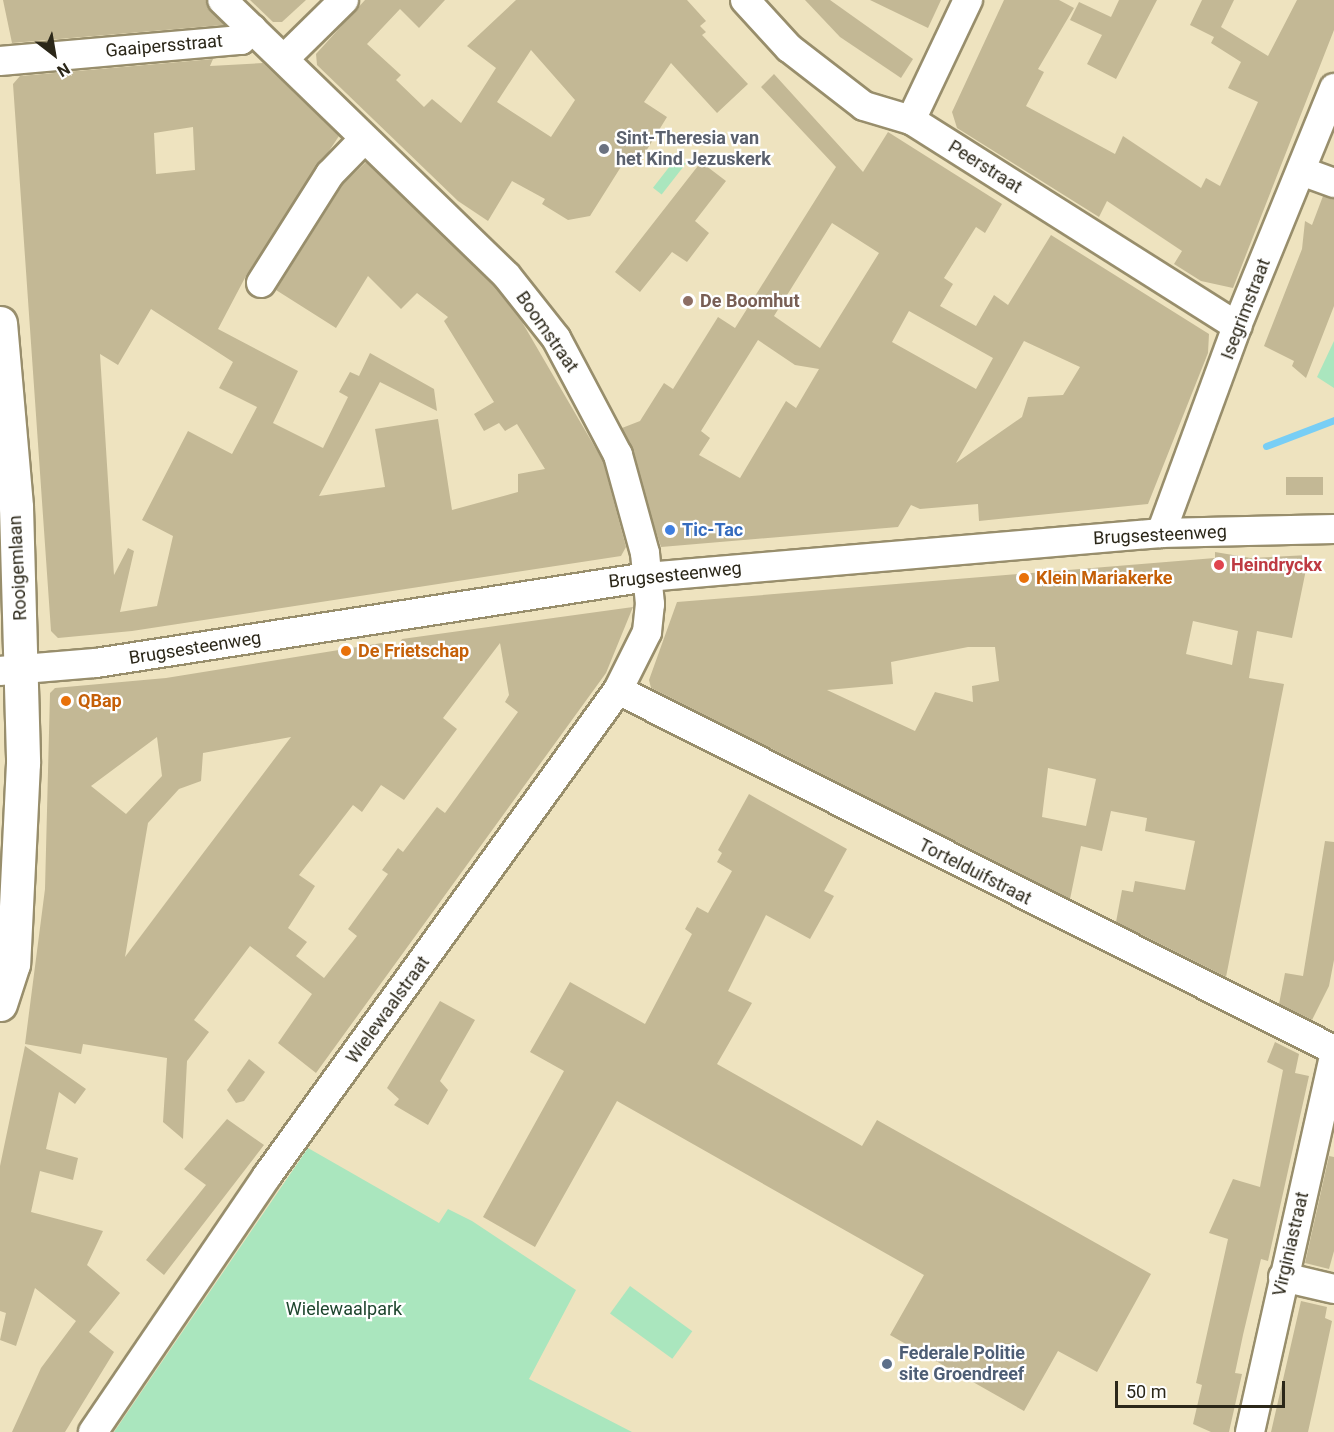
<!DOCTYPE html>
<style>
body{margin:0}
#map{position:relative;width:1334px;height:1432px;overflow:hidden;background:#eee3bf;font-family:Roboto,sans-serif}
div>[style]{position:absolute}
.green>*{inset:0;background:#aae6be;transform-origin:0 0}
.stream>*{height:7px;margin:-3.5px;padding:0 3.5px;transform-origin:3.5px;border-radius:3.5px;background:#78cef5}
.building>*{inset:0;background:#c3b895;transform-origin:0 0}
.roads{filter:drop-shadow(2px 0 #988e6c) drop-shadow(-2px 0 #988e6c) drop-shadow(0 2px #988e6c) drop-shadow(0 -2px #988e6c)}
.minor>*{height:28px;margin:-14px;padding:0 14px;transform-origin:14px;border-radius:14px;background:#fff}
.major>*{height:33px;margin:-16.5px;padding:0 16.5px;transform-origin:16.5px;border-radius:16.5px;background:#fff}
.dots>*{width:16px;height:16px;translate:-50% -50%;box-sizing:border-box;border:3px solid #fff;border-radius:50%}
span{translate:-50% -50%;white-space:nowrap;text-align:center;line-height:1.15;-webkit-text-stroke:4.5px #fff;paint-order:stroke}
.street-label{font-size:18px;color:#2b2719}
.worship-label{font-size:18px;color:#5b616d;font-weight:700}
.left{translate:0 -50%;text-align:left}
.education-label{font-size:18px;color:#785e54;font-weight:700}
.shop-label{font-size:18px;color:#366cbe;font-weight:700}
.health-label{font-size:18px;color:#be3a42;font-weight:700}
.food-label{font-size:18px;color:#c56008;font-weight:700}
.park-label{font-size:18px;color:#1e462e}
.service-label{font-size:18px;color:#4e5e75;font-weight:700}
.north{position:absolute;left:24px;top:24px;width:60px;height:60px;-webkit-text-stroke:4px #fff;paint-order:stroke;rotate:149deg;font-size:16px;font-weight:700;line-height:24px;text-align:center;color:#2b2719}
.north::after{content:'';display:block;margin:auto;width:21px;height:27px;background:#2b2719;clip-path:polygon(50% 0,100% 100%,50% 72%,0 100%)}
.scale{position:absolute;left:1115px;top:1381px;width:170px;height:27px;box-sizing:border-box;border:3px solid #2b2719;border-top:0;padding-left:8px;font-size:18px;line-height:21px;white-space:nowrap;color:#2b2719;-webkit-text-stroke:4px #fff;paint-order:stroke}
</style>
<div id="map">
<div class="green">
<i style="left:677px;top:157px;width:11px;height:39px;rotate:38deg"></i>
<i style="clip-path:polygon(1334px 341px,1334px 388px,1317px 377px)"></i>
<i style="clip-path:polygon(308px 1148px,439px 1223px,448px 1209px,472px 1221px,576px 1290px,529px 1379px,632px 1432px,114px 1432px)"></i>
<i style="left:630px;top:1286px;width:77px;height:34px;rotate:36deg"></i>
</div>
<div class="stream">
<i style="left:1266px;top:446px;width:73px;rotate:-20.9deg"></i>
</div>
<div class="building">
<i style="clip-path:polygon(3px 0,206px 0,224px 25px,12px 43px)"></i>
<i style="clip-path:polygon(250px 0,306px 0,282px 22px,273px 22px)"></i>
<i style="clip-path:polygon(evenodd,365px 0,445px 0,419px 28px,400px 9px,367px 44px,401px 75px,396px 80px,424px 107px,432px 99px,461px 123px,496px 68px,467px 46px,516px 0,687px 0,706px 21px,700px 26px,706px 32px,702px 35px,748px 84px,717px 113px,671px 63px,644px 102px,667px 117px,640px 161px,629px 154px,590px 216px,568px 220px,542px 204px,545px 199px,512px 181px,488px 221px,458px 201px,317px 65px,316px 54px,365px 0,531px 50px,575px 100px,551px 137px,497px 102px,531px 50px)"></i>
<i style="clip-path:polygon(805px 0,830px 0,913px 59px,901px 78px,840px 37px)"></i>
<i style="clip-path:polygon(870px 0,941px 0,928px 28px)"></i>
<i style="clip-path:polygon(1004px 0,1059px 0,1074px 8px,1038px 69px,1044px 72px,1026px 106px,1115px 154px,1123px 136px,1201px 188px,1206px 178px,1220px 186px,1258px 102px,1228px 88px,1241px 62px,1211px 43px,1214px 37px,1190px 25px,1202px 0,1234px 0,1221px 27px,1268px 56px,1297px 0,1334px 0,1334px 30px,1233px 288px,1201px 281px,1174px 264px,1182px 251px,1107px 201px,1099px 217px,957px 128px,952px 112px)"></i>
<i style="clip-path:polygon(1119px 0,1157px 0,1116px 79px,1087px 64px,1102px 35px,1070px 20px,1079px 2px,1111px 17px)"></i>
<i style="clip-path:polygon(evenodd,213px 59px,210px 66px,263px 63px,339px 136px,247px 274px,218px 329px,298px 371px,273px 423px,323px 448px,348px 397px,339px 392px,350px 372px,359px 376px,370px 353px,434px 389px,437px 411px,380px 382px,319px 496px,385px 487px,375px 429px,438px 419px,452px 510px,518px 492px,518px 474px,545px 469px,517px 424px,505px 431px,499px 423px,484px 431px,474px 414px,494px 402px,444px 321px,448px 317px,417px 293px,401px 309px,368px 276px,336px 328px,276px 290px,343px 184px,366px 162px,494px 286px,522px 322px,603px 461px,626px 547px,621px 556px,132px 631px,58px 638px,51px 631px,13px 84px,20px 76px,213px 59px,193px 127px,195px 170px,156px 174px,154px 133px,193px 127px,213px 59px,151px 309px,233px 362px,219px 388px,257px 407px,232px 454px,188px 431px,142px 520px,173px 536px,157px 606px,120px 612px,134px 551px,128px 548px,114px 575px,100px 354px,118px 365px,151px 309px)"></i>
<i style="clip-path:polygon(evenodd,774px 74px,863px 172px,888px 132px,1002px 204px,985px 233px,976px 227px,944px 278px,953px 284px,940px 306px,976px 326px,994px 295px,1008px 305px,1051px 235px,1209px 334px,1208px 353px,1148px 504px,979px 521px,978px 504px,920px 509px,911px 505px,898px 527px,661px 547px,622px 428px,640px 421px,664px 383px,673px 389px,718px 317px,735px 328px,836px 167px,761px 87px,774px 74px,832px 223px,879px 253px,820px 348px,774px 316px,832px 223px,774px 74px,909px 311px,993px 358px,976px 389px,892px 342px,909px 311px,774px 74px,758px 340px,795px 365px,819px 369px,796px 408px,786px 401px,740px 478px,699px 455px,710px 438px,701px 431px,758px 340px,774px 74px,1024px 341px,1080px 367px,1063px 395px,1028px 397px,1022px 417px,956px 463px,1024px 341px)"></i>
<i style="clip-path:polygon(701px 162px,726px 181px,695px 221px,709px 233px,687px 262px,672px 252px,640px 292px,615px 272px)"></i>
<i style="clip-path:polygon(1323px 196px,1334px 199px,1334px 306px,1306px 378px,1292px 366px,1294px 361px,1264px 346px,1302px 249px,1305px 221px,1312px 225px)"></i>
<i style="left:1286px;top:477px;width:37px;height:18px"></i>
<i style="clip-path:polygon(evenodd,1215px 552px,1251px 558px,1309px 555px,1292px 638px,1257px 631px,1249px 678px,1284px 684px,1226px 977px,1116px 922px,1122px 890px,1133px 892px,1135px 881px,1185px 890px,1195px 841px,1145px 831px,1147px 818px,1111px 811px,1102px 851px,1081px 846px,1070px 899px,651px 688px,649px 680px,677px 602px,1215px 558px,1215px 552px,1193px 621px,1238px 631px,1232px 665px,1186px 654px,1193px 621px,1215px 552px,968px 647px,995px 647px,999px 681px,972px 686px,973px 702px,935px 692px,915px 731px,827px 690px,893px 684px,891px 662px,968px 647px,1215px 552px,1048px 768px,1096px 779px,1086px 826px,1042px 817px,1048px 768px)"></i>
<i style="clip-path:polygon(evenodd,633px 607px,606px 673px,316px 1073px,278px 1043px,312px 994px,250px 946px,194px 1020px,209px 1032px,187px 1061px,183px 1139px,163px 1122px,167px 1058px,83px 1044px,81px 1054px,25px 1044px,45px 889px,50px 693px,55px 688px,166px 678px,382px 643px,391px 658px,402px 639px,633px 607px,500px 643px,509px 695px,505px 702px,518px 712px,445px 813px,437px 807px,403px 852px,398px 848px,382px 870px,388px 874px,348px 929px,357px 936px,324px 978px,296px 956px,307px 942px,288px 928px,315px 886px,299px 875px,353px 805px,362px 812px,381px 785px,404px 800px,457px 729px,443px 718px,500px 643px,633px 607px,157px 737px,162px 776px,126px 814px,91px 786px,157px 737px,633px 607px,291px 737px,182px 881px,125px 957px,148px 823px,179px 789px,201px 781px,203px 753px,291px 737px)"></i>
<i style="clip-path:polygon(749px 794px,847px 849px,824px 891px,834px 896px,810px 939px,766px 915px,728px 991px,752px 1003px,717px 1064px,862px 1146px,877px 1120px,1151px 1274px,1097px 1372px,1058px 1351px,1024px 1411px,890px 1335px,924px 1275px,617px 1101px,535px 1247px,483px 1217px,564px 1071px,530px 1052px,570px 982px,645px 1024px,692px 934px,685px 929px,697px 907px,708px 913px,732px 871px,717px 862px,722px 853px,718px 850px)"></i>
<i style="clip-path:polygon(1325px 841px,1334px 842px,1334px 960px,1329px 986px,1312px 1020px,1279px 1004px,1285px 973px,1303px 976px)"></i>
<i style="clip-path:polygon(440px 1001px,475px 1020px,440px 1081px,448px 1090px,428px 1125px,394px 1105px,399px 1099px,387px 1088px)"></i>
<i style="clip-path:polygon(1275px 1042px,1299px 1054px,1295px 1073px,1309px 1076px,1268px 1261px,1261px 1259px,1243px 1335px,1235px 1373px,1242px 1374px,1229px 1432px,1211px 1432px,1193px 1424px,1202px 1385px,1196px 1383px,1228px 1239px,1209px 1233px,1233px 1179px,1260px 1187px,1283px 1070px,1267px 1062px)"></i>
<i style="clip-path:polygon(25px 1046px,86px 1089px,75px 1104px,59px 1092px,46px 1149px,78px 1158px,73px 1180px,40px 1171px,31px 1212px,103px 1231px,87px 1265px,120px 1293px,89px 1332px,114px 1352px,65px 1432px,12px 1432px,41px 1368px,76px 1321px,35px 1288px,16px 1346px,0 1340px,6px 1313px,0 1311px,0 1166px)"></i>
<i style="clip-path:polygon(249px 1059px,265px 1072px,244px 1101px,236px 1103px,227px 1090px)"></i>
<i style="clip-path:polygon(227px 1119px,264px 1145px,164px 1275px,146px 1260px,206px 1185px,184px 1169px)"></i>
<i style="clip-path:polygon(1329px 1156px,1334px 1157px,1334px 1251px,1329px 1269px,1305px 1263px)"></i>
<i style="clip-path:polygon(1301px 1301px,1327px 1307px,1325px 1318px,1332px 1321px,1316px 1396px,1308px 1432px,1271px 1432px)"></i>
</div>
<div class="roads">
<div class="minor">
<i style="left:745px;top:0;width:65px;rotate:47.5deg"></i>
<i style="left:789px;top:48px;width:95px;rotate:37.7deg"></i>
<i style="left:864px;top:106px;width:49px;rotate:16.6deg"></i>
<i style="left:911px;top:120px;width:386px;rotate:32.3deg"></i>
<i style="left:284px;top:59px;width:84px;rotate:-44.5deg"></i>
<i style="left:0;top:61px;width:242px;rotate:-5deg"></i>
<i style="left:241px;top:40px;width:16px;rotate:-45deg"></i>
<i style="left:911px;top:120px;width:133px;rotate:-64.6deg"></i>
<i style="left:1301px;top:171px;width:35px;rotate:20deg"></i>
<i style="left:261px;top:283px;width:129px;rotate:-57.7deg"></i>
<i style="left:330px;top:174px;width:49px;rotate:-45.8deg"></i>
<i style="left:1161px;top:533px;width:221px;rotate:-69.8deg"></i>
<i style="left:1237px;top:326px;width:257px;rotate:-67.8deg"></i>
<i style="left:0;top:671px;width:96px;rotate:-4.8deg"></i>
<i style="left:96px;top:663px;width:558px;rotate:-8.87deg"></i>
<i style="left:647px;top:577px;width:516px;rotate:-4.89deg"></i>
<i style="left:1161px;top:533px;width:173px;rotate:-1.3deg"></i>
<i style="left:618px;top:690px;width:801px;rotate:26.69deg"></i>
<i style="left:1283px;top:1277px;width:52px;rotate:13.2deg"></i>
<i style="left:93px;top:1432px;width:310px;rotate:-55.8deg"></i>
<i style="left:267px;top:1176px;width:599px;rotate:-54.16deg"></i>
<i style="left:618px;top:690px;width:65px;rotate:-63.4deg"></i>
<i style="left:647px;top:632px;width:28px;rotate:-84deg"></i>
<i style="left:650px;top:604px;width:51px;rotate:-95.6deg"></i>
<i style="left:645px;top:553px;width:102px;rotate:-105.4deg"></i>
<i style="left:618px;top:455px;width:132px;rotate:-117.9deg"></i>
<i style="left:556px;top:338px;width:80px;rotate:-128.4deg"></i>
<i style="left:506px;top:275px;width:395px;rotate:-135.9deg"></i>
<i style="left:1250px;top:1432px;width:385px;rotate:-77.4deg"></i>
</div>
<div class="major">
<i style="left:0;top:323px;width:185px;rotate:85deg"></i>
<i style="left:16px;top:507px;width:256px;rotate:88.4deg"></i>
<i style="left:23px;top:763px;width:201px;rotate:92.8deg"></i>
<i style="left:13px;top:964px;width:42px;rotate:108deg"></i>
</div>
</div>
<div class="dots">
<i style="left:604px;top:149px;background:#6b7280"></i>
<i style="left:688px;top:301px;background:#8d6e63"></i>
<i style="left:670px;top:530px;background:#3f7fe0"></i>
<i style="left:1219px;top:565px;background:#e0444e"></i>
<i style="left:1024px;top:578px;background:#e8710a"></i>
<i style="left:346px;top:651px;background:#e8710a"></i>
<i style="left:66px;top:701px;background:#e8710a"></i>
<i style="left:887px;top:1364px;background:#5c6f8a"></i>
</div>
<div class="street-label">
<span style="left:164px;top:46px;rotate:-5deg">Gaaipersstraat</span>
<span style="left:985px;top:167px;rotate:32deg">Peerstraat</span>
<span style="left:1246px;top:309px;rotate:-69deg">Isegrimstraat</span>
<span style="left:547px;top:332px;rotate:55deg">Boomstraat</span>
<span style="left:1160px;top:535px;rotate:-3deg">Brugsesteenweg</span>
<span style="left:18px;top:568px;rotate:-93deg">Rooigemlaan</span>
<span style="left:675px;top:575px;rotate:-6deg">Brugsesteenweg</span>
<span style="left:195px;top:648px;rotate:-9deg">Brugsesteenweg</span>
<span style="left:975px;top:872px;rotate:27deg">Tortelduifstraat</span>
<span style="left:388px;top:1010px;rotate:-54deg">Wielewaalstraat</span>
<span style="left:1291px;top:1244px;rotate:-77deg">Virginiastraat</span>
</div>
<div class="worship-label">
<span class="left" style="left:616px;top:149px">Sint-Theresia van<br>het Kind Jezuskerk</span>
</div>
<div class="education-label">
<span class="left" style="left:700px;top:301px">De Boomhut</span>
</div>
<div class="shop-label">
<span class="left" style="left:682px;top:530px">Tic-Tac</span>
</div>
<div class="health-label">
<span class="left" style="left:1231px;top:565px">Heindryckx</span>
</div>
<div class="food-label">
<span class="left" style="left:1036px;top:578px">Klein Mariakerke</span>
<span class="left" style="left:358px;top:651px">De Frietschap</span>
<span class="left" style="left:78px;top:701px">QBap</span>
</div>
<div class="park-label">
<span style="left:344px;top:1309px">Wielewaalpark</span>
</div>
<div class="service-label">
<span class="left" style="left:899px;top:1364px">Federale Politie<br>site Groendreef</span>
</div>
<div class="north">N</div>
<div class="scale">50 m</div>
</div>
